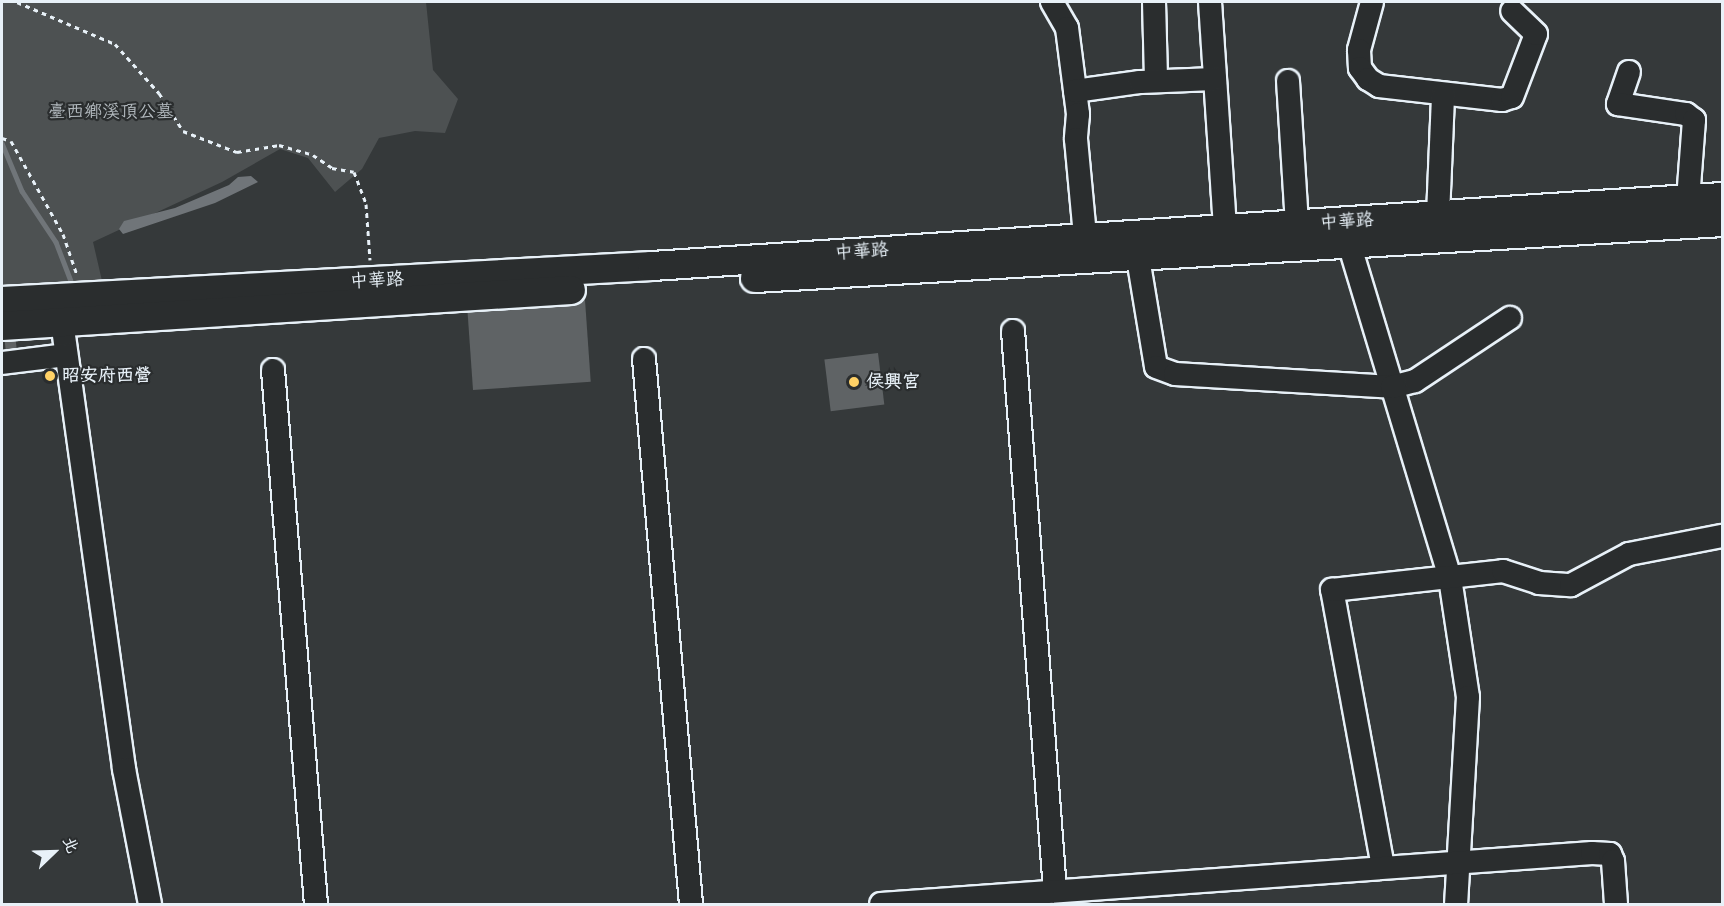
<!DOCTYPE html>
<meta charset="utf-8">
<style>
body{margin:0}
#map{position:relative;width:1724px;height:906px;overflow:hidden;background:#35393a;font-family:"Comic Neue","LXGW WenKai TC",sans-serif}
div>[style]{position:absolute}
.green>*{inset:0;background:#4d5152}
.water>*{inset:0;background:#707579}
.stream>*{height:4.5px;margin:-2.25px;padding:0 2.25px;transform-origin:2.25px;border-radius:2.25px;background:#707579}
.building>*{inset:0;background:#5f6365;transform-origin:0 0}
.path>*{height:3px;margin-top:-1.5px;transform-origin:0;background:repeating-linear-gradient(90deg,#e8f1f8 0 4.5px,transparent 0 9px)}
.roads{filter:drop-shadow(2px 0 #e8f1f8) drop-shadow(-2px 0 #e8f1f8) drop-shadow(0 2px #e8f1f8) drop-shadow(0 -2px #e8f1f8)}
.minor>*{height:22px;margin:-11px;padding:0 11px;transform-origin:11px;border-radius:11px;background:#2a2d2e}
.major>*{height:28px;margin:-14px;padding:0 14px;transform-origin:14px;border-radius:14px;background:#2a2d2e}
.dots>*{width:16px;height:16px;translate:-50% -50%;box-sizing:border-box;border:3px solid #2a2d2e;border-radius:50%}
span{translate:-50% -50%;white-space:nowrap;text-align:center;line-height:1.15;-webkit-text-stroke:4.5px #2a2d2e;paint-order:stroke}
.park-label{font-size:18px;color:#b2b9be}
.street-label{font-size:18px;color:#e8f1f8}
.poi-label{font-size:18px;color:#e8f1f8;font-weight:700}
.left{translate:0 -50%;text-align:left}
.frame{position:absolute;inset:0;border:3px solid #e8f1f8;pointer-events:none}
.north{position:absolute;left:24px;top:822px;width:60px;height:60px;-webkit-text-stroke:4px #2a2d2e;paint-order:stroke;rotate:67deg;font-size:16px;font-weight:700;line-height:24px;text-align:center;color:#e8f1f8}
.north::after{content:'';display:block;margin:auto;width:21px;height:27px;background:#e8f1f8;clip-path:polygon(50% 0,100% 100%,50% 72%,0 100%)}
</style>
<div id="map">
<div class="green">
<i style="clip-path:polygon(2px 2px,426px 2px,433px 70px,458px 99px,445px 133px,415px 131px,379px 138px,362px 169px,335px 192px,308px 158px,280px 149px,222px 182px,93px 242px,103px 285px,2px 292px)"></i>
</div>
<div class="water">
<i style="clip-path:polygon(251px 176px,258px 182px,215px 203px,123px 234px,119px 229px,124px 221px,175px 208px,229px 185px,238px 177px)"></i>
</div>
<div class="stream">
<i style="left:2px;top:143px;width:52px;rotate:67.4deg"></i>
<i style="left:22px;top:191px;width:61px;rotate:56.3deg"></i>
<i style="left:56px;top:242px;width:42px;rotate:69deg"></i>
</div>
<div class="building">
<i style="left:585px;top:300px;width:82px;height:118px;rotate:86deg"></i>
<i style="left:15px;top:335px;width:35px;height:11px;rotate:83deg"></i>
<i style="left:878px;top:353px;width:52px;height:54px;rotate:83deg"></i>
</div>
<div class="path">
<i style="left:17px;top:2px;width:107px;rotate:23.2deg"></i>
<i style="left:115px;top:44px;width:66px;rotate:48.1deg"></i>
<i style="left:159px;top:93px;width:45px;rotate:57.7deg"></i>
<i style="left:183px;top:131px;width:58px;rotate:21.3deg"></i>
<i style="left:237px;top:152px;width:43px;rotate:-9.5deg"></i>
<i style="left:279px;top:145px;width:35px;rotate:16deg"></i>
<i style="left:313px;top:155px;width:23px;rotate:34deg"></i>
<i style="left:332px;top:168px;width:22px;rotate:10deg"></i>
<i style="left:354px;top:172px;width:34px;rotate:69deg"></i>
<i style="left:366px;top:204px;width:56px;rotate:85.9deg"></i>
<i style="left:2px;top:138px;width:9px;rotate:18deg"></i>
<i style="left:11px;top:141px;width:107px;rotate:60.8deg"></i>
<i style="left:63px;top:234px;width:43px;rotate:71.1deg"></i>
</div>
<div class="roads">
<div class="minor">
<i style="left:1052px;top:2px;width:30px;rotate:60deg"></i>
<i style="left:1067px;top:28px;width:87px;rotate:82.7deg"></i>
<i style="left:1078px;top:114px;width:25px;rotate:95deg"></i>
<i style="left:1076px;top:139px;width:97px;rotate:84.7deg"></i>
<i style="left:1154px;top:2px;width:79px;rotate:88.5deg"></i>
<i style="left:1210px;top:2px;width:227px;rotate:86.2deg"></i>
<i style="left:1372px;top:2px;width:50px;rotate:105.2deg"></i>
<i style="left:1359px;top:50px;width:18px;rotate:87deg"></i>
<i style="left:1360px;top:68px;width:14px;rotate:54deg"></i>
<i style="left:1368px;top:79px;width:13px;rotate:32deg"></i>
<i style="left:1379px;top:86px;width:124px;rotate:6.5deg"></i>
<i style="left:1502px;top:100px;width:10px;rotate:-17deg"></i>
<i style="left:1512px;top:97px;width:67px;rotate:-69.1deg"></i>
<i style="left:1536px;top:34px;width:33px;rotate:-136deg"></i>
<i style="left:1629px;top:72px;width:34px;rotate:109deg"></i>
<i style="left:1618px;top:104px;width:69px;rotate:8.4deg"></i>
<i style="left:1686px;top:114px;width:10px;rotate:37deg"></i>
<i style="left:1694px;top:120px;width:79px;rotate:94.3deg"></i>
<i style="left:1288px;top:81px;width:144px;rotate:86.4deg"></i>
<i style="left:1075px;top:91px;width:66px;rotate:-7.9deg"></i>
<i style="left:1140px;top:82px;width:75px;rotate:-2.3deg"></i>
<i style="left:1438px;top:216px;width:120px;rotate:-87.6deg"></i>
<i style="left:1345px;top:230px;width:363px;rotate:73.2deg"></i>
<i style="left:1450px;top:578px;width:120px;rotate:81.4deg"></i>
<i style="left:1468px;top:697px;width:207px;rotate:93.3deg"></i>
<i style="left:1138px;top:258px;width:110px;rotate:80.6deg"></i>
<i style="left:1156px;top:367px;width:20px;rotate:20deg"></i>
<i style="left:1175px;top:374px;width:217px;rotate:3.4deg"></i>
<i style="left:1392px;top:387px;width:24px;rotate:-15deg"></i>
<i style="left:1415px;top:381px;width:114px;rotate:-33.6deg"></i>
<i style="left:60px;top:307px;width:466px;rotate:82.1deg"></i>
<i style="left:124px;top:769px;width:137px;rotate:79.1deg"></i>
<i style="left:1013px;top:331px;width:562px;rotate:85.71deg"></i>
<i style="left:644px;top:359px;width:547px;rotate:85.07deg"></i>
<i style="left:2px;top:363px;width:64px;rotate:-7.1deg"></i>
<i style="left:273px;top:370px;width:536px;rotate:85.4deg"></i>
<i style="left:1383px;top:867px;width:282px;rotate:-100.4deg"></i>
<i style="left:1332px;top:590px;width:172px;rotate:-6.3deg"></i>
<i style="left:1503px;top:571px;width:38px;rotate:18deg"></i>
<i style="left:1539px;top:583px;width:32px;rotate:4deg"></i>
<i style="left:1571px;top:585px;width:66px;rotate:-28.1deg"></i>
<i style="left:1629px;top:554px;width:95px;rotate:-11deg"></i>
<i style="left:881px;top:904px;width:713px;rotate:-4.1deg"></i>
<i style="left:1592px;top:853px;width:18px;rotate:3deg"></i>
<i style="left:1610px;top:854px;width:8px;rotate:67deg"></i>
<i style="left:1613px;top:861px;width:43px;rotate:86deg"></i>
</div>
<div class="major">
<i style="left:755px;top:278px;width:969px;rotate:-3.31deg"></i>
<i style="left:2px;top:301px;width:651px;rotate:-3.08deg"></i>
<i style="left:652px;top:266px;width:1072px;rotate:-3.69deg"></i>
<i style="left:2px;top:326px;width:570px;rotate:-3.62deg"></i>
</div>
</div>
<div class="dots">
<i style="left:50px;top:376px;background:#ffd166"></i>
<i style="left:854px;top:382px;background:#ffd166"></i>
</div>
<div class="park-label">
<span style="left:111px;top:112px">臺西鄉溪頂公墓</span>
</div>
<div class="street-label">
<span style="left:1347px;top:222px;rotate:-4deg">中華路</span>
<span style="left:862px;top:252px;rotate:-4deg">中華路</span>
<span style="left:377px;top:281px;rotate:-3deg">中華路</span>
</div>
<div class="poi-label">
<span class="left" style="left:62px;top:376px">昭安府西營</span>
<span class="left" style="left:866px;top:382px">侯興宮</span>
</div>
<div class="frame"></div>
<div class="north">北</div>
</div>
